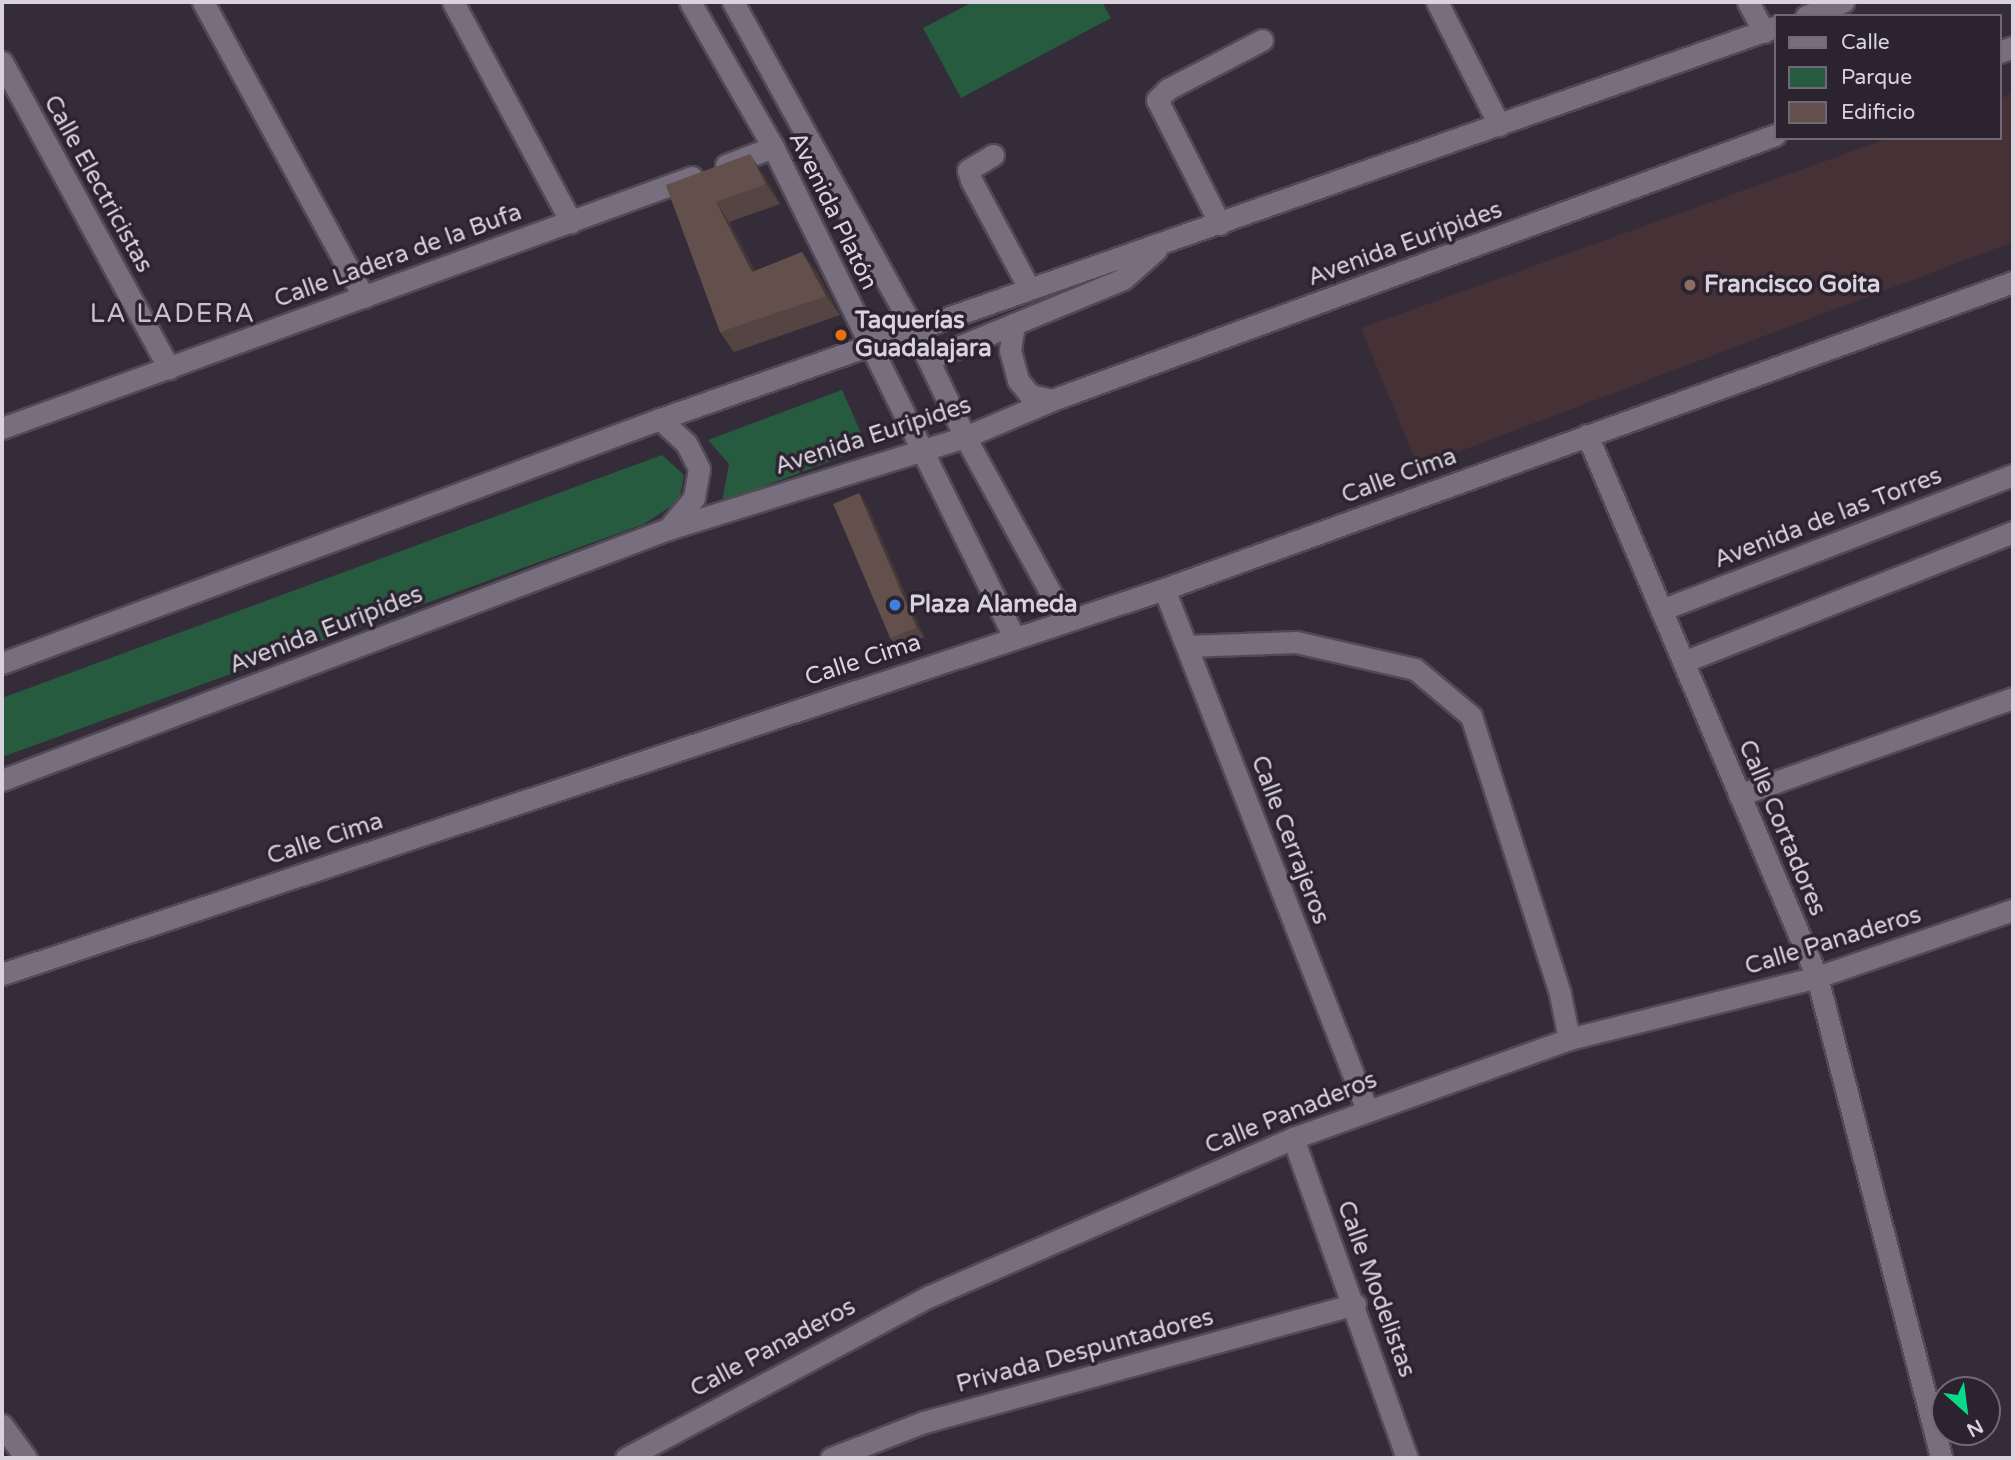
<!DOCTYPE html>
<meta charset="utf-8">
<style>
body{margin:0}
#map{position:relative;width:2015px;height:1460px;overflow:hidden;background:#352c3a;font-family:"Varela Round",sans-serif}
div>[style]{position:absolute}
.education>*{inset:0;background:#453136}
.green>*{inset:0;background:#275b3f}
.roads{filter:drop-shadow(2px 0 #514a55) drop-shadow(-2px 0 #514a55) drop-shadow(0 2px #514a55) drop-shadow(0 -2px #514a55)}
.minor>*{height:21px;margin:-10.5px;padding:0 10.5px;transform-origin:10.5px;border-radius:10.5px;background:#776e7e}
.wall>*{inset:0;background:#554542}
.shaded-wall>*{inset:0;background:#453836}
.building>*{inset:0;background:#63504d;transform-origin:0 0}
.dots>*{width:19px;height:19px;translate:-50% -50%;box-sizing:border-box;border:4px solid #2b2330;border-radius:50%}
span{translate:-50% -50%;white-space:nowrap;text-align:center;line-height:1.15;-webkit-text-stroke:7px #2b2330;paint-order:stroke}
.street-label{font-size:24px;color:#d8d3dc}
.poi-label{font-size:24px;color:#d8d3dc;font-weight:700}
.left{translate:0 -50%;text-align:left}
.neighbourhood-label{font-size:26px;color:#cabfd1;letter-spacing:2px}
.frame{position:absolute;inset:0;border:4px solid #d8d3dc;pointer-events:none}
.legend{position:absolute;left:1774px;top:14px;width:228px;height:126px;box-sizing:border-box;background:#2b2330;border:2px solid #706975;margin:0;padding:9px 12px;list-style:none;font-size:21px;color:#d8d3dc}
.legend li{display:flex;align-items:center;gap:14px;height:35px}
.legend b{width:35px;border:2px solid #706975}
.north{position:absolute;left:1931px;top:1376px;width:70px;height:70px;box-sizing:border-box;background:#2b2330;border:2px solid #706975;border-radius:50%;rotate:152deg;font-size:19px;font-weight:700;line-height:28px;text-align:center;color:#d8d3dc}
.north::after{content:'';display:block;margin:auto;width:24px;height:32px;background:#08d98b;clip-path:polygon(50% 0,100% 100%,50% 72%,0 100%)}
</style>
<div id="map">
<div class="education">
<i style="clip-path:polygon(2013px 93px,2013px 242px,1418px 467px,1361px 328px,1889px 138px,1999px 138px,1999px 99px)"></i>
</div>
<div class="green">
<i style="clip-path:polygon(973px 2px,1102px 2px,1111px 18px,961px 98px,923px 28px)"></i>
<i style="clip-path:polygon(842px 390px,861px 433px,849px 454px,722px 502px,729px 464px,708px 440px)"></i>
<i style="clip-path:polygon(662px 455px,684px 475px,679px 501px,644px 524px,2px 757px,2px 698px)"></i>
</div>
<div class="roads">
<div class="minor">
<i style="left:203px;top:2px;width:336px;rotate:61.4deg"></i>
<i style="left:453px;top:2px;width:250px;rotate:61.8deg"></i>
<i style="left:690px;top:2px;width:167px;rotate:60.2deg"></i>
<i style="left:773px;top:147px;width:546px;rotate:63.81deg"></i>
<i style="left:733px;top:2px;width:377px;rotate:61.1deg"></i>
<i style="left:915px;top:332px;width:116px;rotate:64.5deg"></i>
<i style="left:965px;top:437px;width:208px;rotate:61.2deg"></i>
<i style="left:1437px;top:2px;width:138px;rotate:63.2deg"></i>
<i style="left:1748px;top:2px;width:34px;rotate:62deg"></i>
<i style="left:1806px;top:16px;width:40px;rotate:-21deg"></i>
<i style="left:1999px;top:52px;width:15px;rotate:-20deg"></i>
<i style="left:2px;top:62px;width:349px;rotate:61.4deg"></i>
<i style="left:993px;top:155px;width:29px;rotate:149deg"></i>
<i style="left:968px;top:170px;width:10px;rotate:73deg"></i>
<i style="left:971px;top:180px;width:123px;rotate:61.8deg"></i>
<i style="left:726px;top:165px;width:50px;rotate:-21deg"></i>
<i style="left:1220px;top:224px;width:139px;rotate:-116.9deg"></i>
<i style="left:1157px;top:100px;width:16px;rotate:-45deg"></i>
<i style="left:1168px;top:89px;width:106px;rotate:-27.5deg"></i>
<i style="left:929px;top:359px;width:92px;rotate:-22.4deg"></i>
<i style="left:1052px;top:400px;width:23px;rotate:-167deg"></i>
<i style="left:1030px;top:395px;width:19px;rotate:-129deg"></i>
<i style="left:1018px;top:380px;width:31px;rotate:-105deg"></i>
<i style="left:1010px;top:350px;width:26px;rotate:-81deg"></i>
<i style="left:1014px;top:324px;width:118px;rotate:-22.4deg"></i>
<i style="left:1123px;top:279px;width:44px;rotate:-41.3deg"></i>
<i style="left:660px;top:419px;width:35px;rotate:43deg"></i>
<i style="left:686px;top:443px;width:29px;rotate:63deg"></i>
<i style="left:699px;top:469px;width:29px;rotate:100deg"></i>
<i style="left:694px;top:498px;width:40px;rotate:130deg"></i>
<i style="left:2px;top:428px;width:734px;rotate:-19.99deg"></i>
<i style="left:1587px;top:435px;width:589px;rotate:67.01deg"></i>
<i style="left:1817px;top:977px;width:497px;rotate:75.5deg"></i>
<i style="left:1164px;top:589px;width:559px;rotate:68.71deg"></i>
<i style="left:1661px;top:610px;width:377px;rotate:-21deg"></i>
<i style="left:1187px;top:646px;width:109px;rotate:-2.1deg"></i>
<i style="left:1296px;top:642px;width:122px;rotate:12.8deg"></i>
<i style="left:1415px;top:669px;width:73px;rotate:40deg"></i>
<i style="left:1471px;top:716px;width:292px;rotate:72.2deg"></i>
<i style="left:1560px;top:994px;width:46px;rotate:78.7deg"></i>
<i style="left:1683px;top:662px;width:355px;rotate:-21.5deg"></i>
<i style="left:2px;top:663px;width:702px;rotate:-20.35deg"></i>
<i style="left:660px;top:419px;width:1182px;rotate:-19.37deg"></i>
<i style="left:2px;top:780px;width:712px;rotate:-20.65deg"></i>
<i style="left:668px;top:529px;width:311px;rotate:-17.2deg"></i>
<i style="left:965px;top:437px;width:95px;rotate:-23deg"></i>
<i style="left:1052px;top:400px;width:770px;rotate:-20.13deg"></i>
<i style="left:1739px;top:795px;width:291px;rotate:-19.5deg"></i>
<i style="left:2px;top:974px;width:1224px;rotate:-18.33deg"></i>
<i style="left:1164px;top:589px;width:903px;rotate:-19.88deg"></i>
<i style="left:1293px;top:1138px;width:340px;rotate:70.4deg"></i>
<i style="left:2px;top:1425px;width:41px;rotate:54deg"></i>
<i style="left:626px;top:1458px;width:344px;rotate:-28.1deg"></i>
<i style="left:930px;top:1296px;width:396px;rotate:-23.5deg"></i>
<i style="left:1293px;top:1138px;width:293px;rotate:-19.7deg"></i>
<i style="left:1569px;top:1039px;width:256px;rotate:-14deg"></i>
<i style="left:1817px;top:977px;width:207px;rotate:-18.9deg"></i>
<i style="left:831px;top:1458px;width:100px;rotate:-21.2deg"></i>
<i style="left:924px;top:1422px;width:447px;rotate:-15.3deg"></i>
</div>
</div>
<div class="wall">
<i style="clip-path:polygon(763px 174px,780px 204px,729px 222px,755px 271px,802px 252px,816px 271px,840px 315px,734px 352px,720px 332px,666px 185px)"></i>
<i style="clip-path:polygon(859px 493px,866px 503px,924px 637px,898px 649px,890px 638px)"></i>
</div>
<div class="shaded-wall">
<i style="clip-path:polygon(750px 154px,763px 174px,780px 204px,766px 184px)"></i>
<i style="clip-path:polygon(716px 202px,729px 222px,766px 291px,752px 272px)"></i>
<i style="clip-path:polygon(802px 252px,816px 271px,840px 315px,826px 296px)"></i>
<i style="clip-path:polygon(859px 493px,866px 503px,924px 637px,917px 627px)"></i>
</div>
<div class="building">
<i style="clip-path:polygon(750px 154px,766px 184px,716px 202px,752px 272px,802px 252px,826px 296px,720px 332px,666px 185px)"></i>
<i style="left:859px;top:493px;width:146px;height:28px;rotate:67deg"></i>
</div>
<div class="dots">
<i style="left:1690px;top:285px;background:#8d6e63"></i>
<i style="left:841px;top:335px;background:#e8710a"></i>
<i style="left:895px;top:605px;background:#3f7fe0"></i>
</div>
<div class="street-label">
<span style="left:98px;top:184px;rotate:61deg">Calle Electricistas</span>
<span style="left:833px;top:211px;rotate:64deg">Avenida Platón</span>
<span style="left:1405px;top:244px;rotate:-20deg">Avenida Euripides</span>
<span style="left:398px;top:256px;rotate:-20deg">Calle Ladera de la Bufa</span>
<span style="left:873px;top:436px;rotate:-18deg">Avenida Euripides</span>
<span style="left:1399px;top:476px;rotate:-20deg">Calle Cima</span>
<span style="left:1828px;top:518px;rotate:-21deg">Avenida de las Torres</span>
<span style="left:326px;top:630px;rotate:-21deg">Avenida Euripides</span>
<span style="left:863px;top:660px;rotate:-18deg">Calle Cima</span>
<span style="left:1782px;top:828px;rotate:67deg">Calle Cortadores</span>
<span style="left:325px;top:839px;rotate:-18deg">Calle Cima</span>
<span style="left:1290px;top:840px;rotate:69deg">Calle Cerrajeros</span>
<span style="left:1833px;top:941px;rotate:-17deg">Calle Panaderos</span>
<span style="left:1291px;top:1113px;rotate:-22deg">Calle Panaderos</span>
<span style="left:1376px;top:1289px;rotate:70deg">Calle Modelistas</span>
<span style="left:773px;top:1348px;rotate:-28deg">Calle Panaderos</span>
<span style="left:1085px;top:1351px;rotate:-15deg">Privada Despuntadores</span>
</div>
<div class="poi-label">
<span class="left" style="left:1704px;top:285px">Francisco Goita</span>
<span class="left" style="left:855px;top:335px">Taquerías<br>Guadalajara</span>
<span class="left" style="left:909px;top:605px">Plaza Alameda</span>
</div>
<div class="neighbourhood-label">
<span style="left:173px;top:314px">LA LADERA</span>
</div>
<div class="frame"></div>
<ul class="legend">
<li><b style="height:9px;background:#776e7e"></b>Calle</li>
<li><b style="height:19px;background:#275b3f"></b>Parque</li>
<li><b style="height:19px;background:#63504d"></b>Edificio</li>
</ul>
<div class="north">N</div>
</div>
